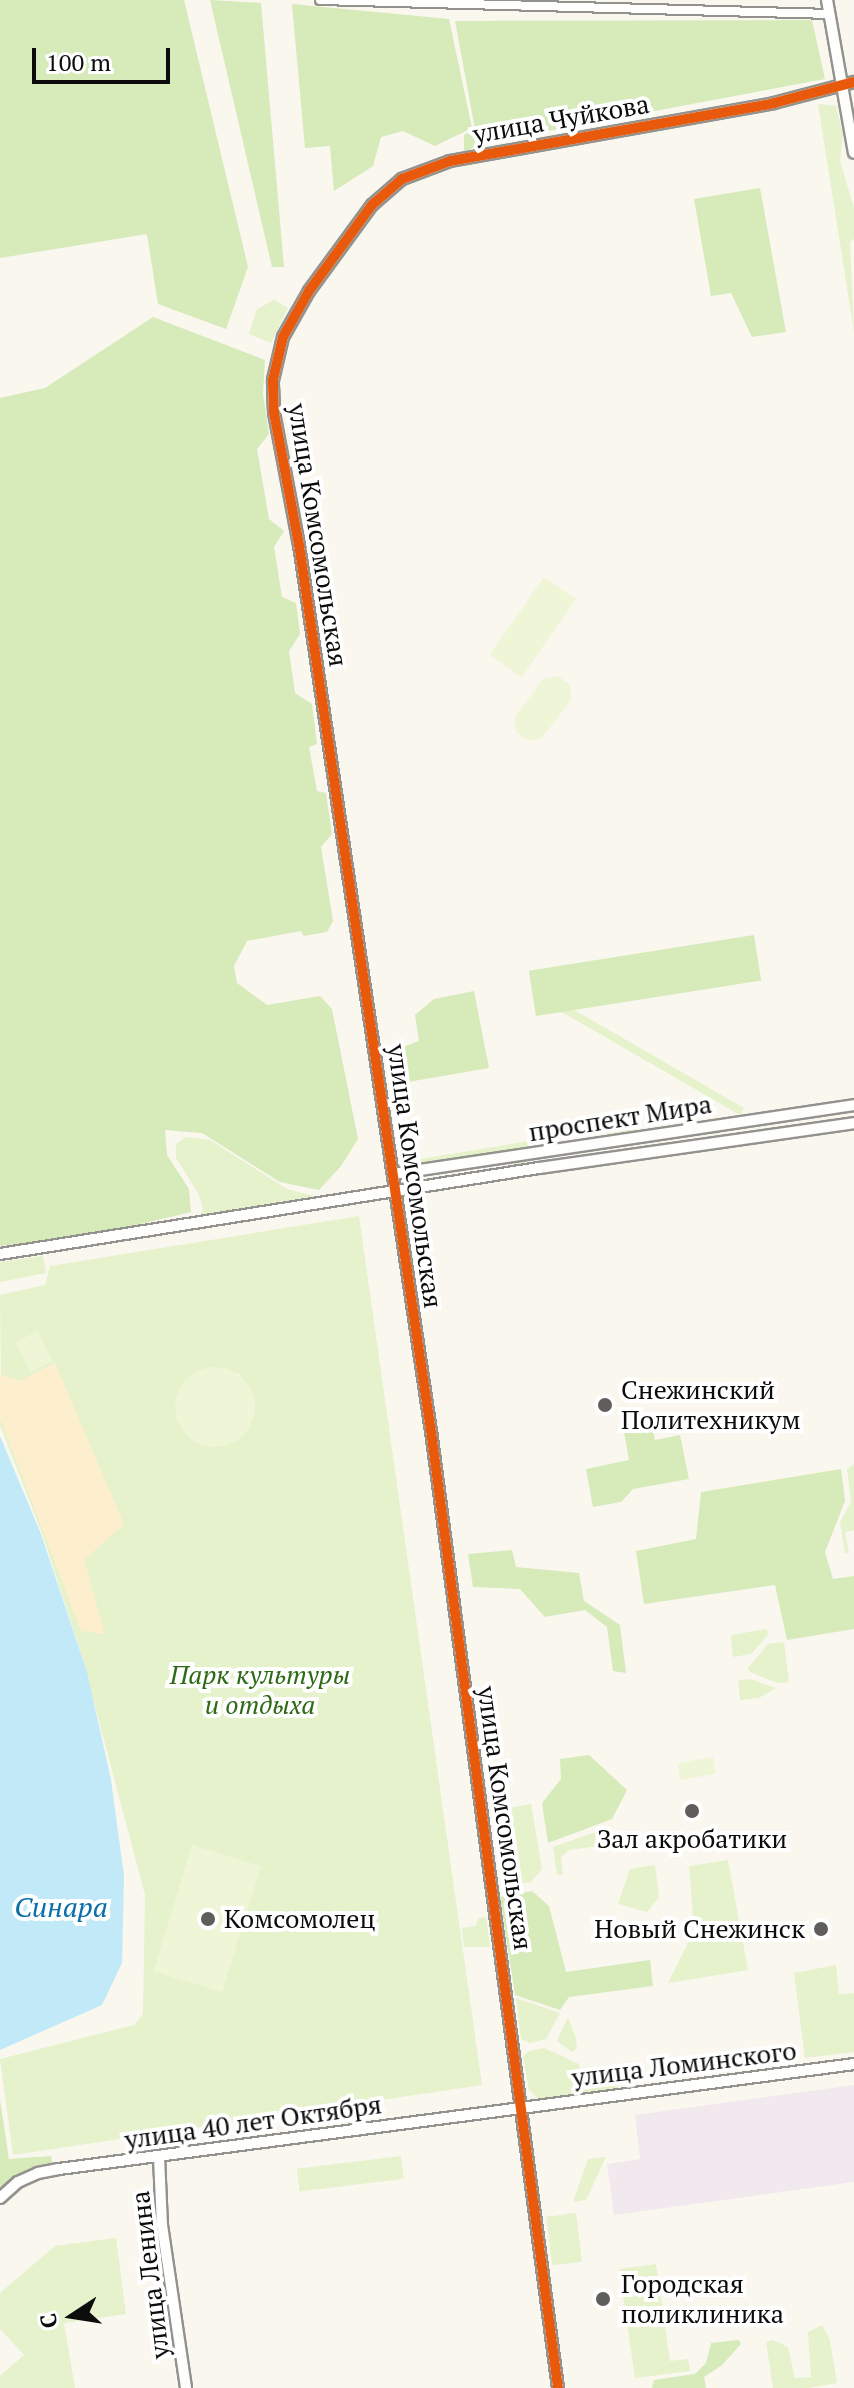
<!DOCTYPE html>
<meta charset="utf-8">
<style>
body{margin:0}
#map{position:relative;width:854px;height:2388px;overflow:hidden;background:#faf7ef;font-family:"PT Serif",serif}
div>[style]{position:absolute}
.industrial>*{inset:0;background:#f1e9ed}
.green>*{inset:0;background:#e5f2cc;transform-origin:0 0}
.forest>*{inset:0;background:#d6eaba;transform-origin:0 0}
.sand>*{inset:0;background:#fdefcd}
.pitch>*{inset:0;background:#eff5d7;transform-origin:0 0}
.round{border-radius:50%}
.water>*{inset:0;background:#c1e9f8}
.roads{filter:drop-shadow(2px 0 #93928e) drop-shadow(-2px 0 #93928e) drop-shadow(0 2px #93928e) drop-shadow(0 -2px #93928e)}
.minor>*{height:8px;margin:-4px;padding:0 4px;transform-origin:4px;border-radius:4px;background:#fefefd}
.tertiary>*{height:10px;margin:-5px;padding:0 5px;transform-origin:5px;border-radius:5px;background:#fefefd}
.cycleway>*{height:10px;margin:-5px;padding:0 5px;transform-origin:5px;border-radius:5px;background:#e8590c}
.dots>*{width:22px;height:22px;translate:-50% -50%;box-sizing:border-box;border:4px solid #fff;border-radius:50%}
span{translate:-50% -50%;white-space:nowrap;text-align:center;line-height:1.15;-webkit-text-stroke:8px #fff;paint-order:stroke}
.street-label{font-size:26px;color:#0c0c0c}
.poi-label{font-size:26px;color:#0c0c0c}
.left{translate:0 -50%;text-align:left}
.right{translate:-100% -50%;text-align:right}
.park-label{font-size:26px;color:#2e6916;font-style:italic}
.water-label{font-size:28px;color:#0a6fa8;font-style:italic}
.north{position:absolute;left:32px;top:2276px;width:80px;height:80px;-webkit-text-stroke:6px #fff;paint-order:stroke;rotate:258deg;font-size:22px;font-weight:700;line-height:32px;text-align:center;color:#0c0c0c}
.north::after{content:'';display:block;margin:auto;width:28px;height:36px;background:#0c0c0c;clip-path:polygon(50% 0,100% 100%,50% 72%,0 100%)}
.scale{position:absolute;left:32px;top:48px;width:138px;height:36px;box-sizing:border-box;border:4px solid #0c0c0c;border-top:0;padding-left:10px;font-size:24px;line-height:28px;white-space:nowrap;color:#0c0c0c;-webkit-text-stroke:6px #fff;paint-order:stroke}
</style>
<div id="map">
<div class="industrial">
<i style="clip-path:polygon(854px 2085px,854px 2182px,614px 2215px,607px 2164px,640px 2159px,635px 2115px)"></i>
</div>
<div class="green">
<i style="clip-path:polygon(818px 104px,836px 106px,843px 135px,840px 161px,854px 208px,854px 239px,850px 242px,854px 332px)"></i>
<i style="clip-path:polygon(274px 300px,288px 308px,271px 343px,249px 334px,257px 309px)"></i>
<i style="left:744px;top:1108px;width:8px;height:208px;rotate:120deg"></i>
<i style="left:719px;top:1130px;width:4px;height:172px;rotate:90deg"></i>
<i style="clip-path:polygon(186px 1137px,210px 1140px,287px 1189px,325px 1199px,197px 1223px,203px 1208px,198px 1193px,176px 1158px,176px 1144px)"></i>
<i style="clip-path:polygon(529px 1141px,530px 1147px,415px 1167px,414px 1160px)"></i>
<i style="left:526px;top:1160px;width:4px;height:112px;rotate:90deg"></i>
<i style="clip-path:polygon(evenodd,359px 1216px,482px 2085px,13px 2155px,0 2059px,134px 2025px,143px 2014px,145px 1895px,81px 1653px,43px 1536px,0 1425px,0 1418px,23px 1475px,104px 1634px,84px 1560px,55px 1363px,20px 1381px,1px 1377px,0 1295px,45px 1285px,50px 1266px,359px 1216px,214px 1367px,239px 1374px,250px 1388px,255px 1403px,236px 1441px,223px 1446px,201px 1444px,188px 1437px,200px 1370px,214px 1367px)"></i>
<i style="clip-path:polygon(43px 1256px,46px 1273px,0 1282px,0 1262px)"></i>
<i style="clip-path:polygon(854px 1464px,854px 1530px,845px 1532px,849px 1553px,845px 1554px,840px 1522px,851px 1502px,847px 1469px)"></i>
<i style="clip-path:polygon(767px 1629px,768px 1635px,751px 1654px,733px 1657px,731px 1635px)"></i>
<i style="clip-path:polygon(784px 1642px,789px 1682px,777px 1683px,750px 1672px,748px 1668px,768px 1644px)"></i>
<i style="clip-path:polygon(750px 1679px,776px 1688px,759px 1698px,740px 1700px,738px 1680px)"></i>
<i style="clip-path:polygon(531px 1804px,542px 1869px,531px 1882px,508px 1886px,496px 1810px)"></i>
<i style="clip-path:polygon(607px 1828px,614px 1844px,569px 1850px,561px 1858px,563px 1874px,557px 1875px,553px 1847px)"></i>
<i style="clip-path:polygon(728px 1860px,748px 1970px,668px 1983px,694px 1931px,689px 1866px)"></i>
<i style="clip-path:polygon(655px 1865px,659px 1897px,647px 1912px,618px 1904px,630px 1869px)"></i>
<i style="clip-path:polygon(486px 1917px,490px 1947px,464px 1947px,462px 1928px,476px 1926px,478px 1918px)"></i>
<i style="clip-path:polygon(836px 1965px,839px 1994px,854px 1993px,854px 2052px,805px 2058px,794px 1973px)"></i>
<i style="clip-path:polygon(516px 1998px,560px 2013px,546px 2039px,530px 2043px,521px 2039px)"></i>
<i style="clip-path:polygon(568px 2017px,576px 2038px,577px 2048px,572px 2052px,557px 2041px)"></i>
<i style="clip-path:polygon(544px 2048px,579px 2064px,581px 2079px,616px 2075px,618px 2089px,540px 2100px,529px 2090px,523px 2056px,529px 2051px)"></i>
<i style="left:401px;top:2156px;width:23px;height:105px;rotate:83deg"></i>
<i style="clip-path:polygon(606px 2157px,586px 2200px,573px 2202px,588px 2159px)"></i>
<i style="left:576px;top:2213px;width:49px;height:30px;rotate:83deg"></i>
<i style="clip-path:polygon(116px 2238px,126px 2314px,64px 2323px,75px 2388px,0 2388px,0 2376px,24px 2355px,0 2329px,0 2293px,55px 2246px)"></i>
<i style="clip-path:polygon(656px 2264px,670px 2361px,688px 2359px,690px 2371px,635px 2378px,619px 2269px)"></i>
<i style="clip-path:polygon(822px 2325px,830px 2340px,837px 2383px,809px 2388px,773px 2388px,766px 2342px,773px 2340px,788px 2347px,795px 2378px,811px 2377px,808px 2332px)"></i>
</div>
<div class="forest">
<i style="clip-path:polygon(0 0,184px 0,248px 267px,226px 329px,158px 304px,147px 234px,0 258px)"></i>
<i style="clip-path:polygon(210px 0,261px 3px,284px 267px,272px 267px)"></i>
<i style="clip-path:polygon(292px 4px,449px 19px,472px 128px,435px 146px,403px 131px,381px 137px,373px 166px,334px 191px,330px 146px,305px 148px)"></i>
<i style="clip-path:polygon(812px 20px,825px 79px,484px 143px,464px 152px,464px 135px,475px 129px,455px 21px)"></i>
<i style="clip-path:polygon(760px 188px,786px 332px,752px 337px,731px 293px,711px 296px,694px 199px)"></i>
<i style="clip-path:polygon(153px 317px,265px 360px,263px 394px,269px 434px,257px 449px,269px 519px,284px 531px,274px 547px,282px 597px,296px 603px,300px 634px,289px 651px,295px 693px,312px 704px,317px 744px,309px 747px,317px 791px,326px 793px,332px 834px,321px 847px,333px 921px,327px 932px,304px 936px,301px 931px,247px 941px,234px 966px,237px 983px,267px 1005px,320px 996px,332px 1009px,358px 1139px,341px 1166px,319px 1190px,280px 1182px,202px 1133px,165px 1130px,167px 1155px,189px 1189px,191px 1212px,90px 1236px,0 1246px,0 398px,45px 388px)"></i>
<i style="left:754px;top:935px;width:46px;height:228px;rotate:81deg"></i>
<i style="clip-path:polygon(474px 991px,489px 1068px,408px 1082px,403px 1047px,419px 1041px,415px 1015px,434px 999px)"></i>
<i style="clip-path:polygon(651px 1421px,655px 1440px,680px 1435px,689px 1479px,633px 1489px,621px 1502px,593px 1507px,586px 1469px,629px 1460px,623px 1427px)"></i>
<i style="clip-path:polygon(841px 1469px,845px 1501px,825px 1552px,833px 1579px,854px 1576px,854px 1629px,787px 1640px,775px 1585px,644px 1604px,636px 1551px,696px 1539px,701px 1492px)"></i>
<i style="clip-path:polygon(512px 1550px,516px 1567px,579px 1573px,584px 1601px,620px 1625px,626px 1673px,613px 1671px,607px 1627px,585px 1610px,545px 1617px,520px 1589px,473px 1587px,468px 1554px)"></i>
<i style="clip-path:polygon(589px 1755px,627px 1790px,612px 1819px,548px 1843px,542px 1803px,561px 1779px,560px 1759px)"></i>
<i style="clip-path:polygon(532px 1891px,549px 1906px,566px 1972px,650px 1960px,653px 1986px,569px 1997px,560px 2010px,515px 1995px,500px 1897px)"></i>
<i style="clip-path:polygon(0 2100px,9px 2159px,51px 2156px,53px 2168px,29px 2171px,0 2187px)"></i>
<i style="clip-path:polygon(739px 2340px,741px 2344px,722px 2365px,704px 2377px,706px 2388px,652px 2388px,654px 2380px,695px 2374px,706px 2363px,711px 2343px)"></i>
</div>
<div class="sand">
<i style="clip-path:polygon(55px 1363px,124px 1524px,84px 1560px,105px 1634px,81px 1631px,0 1418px,0 1374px,20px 1381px)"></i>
</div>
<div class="pitch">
<i style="left:544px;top:577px;width:39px;height:95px;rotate:35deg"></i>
<i style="clip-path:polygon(558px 676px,570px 685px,571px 700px,542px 738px,529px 741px,516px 732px,514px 718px,543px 679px)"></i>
<i style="left:38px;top:1331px;width:34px;height:25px;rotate:64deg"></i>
<i class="round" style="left:175px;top:1367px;width:80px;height:80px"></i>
<i style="left:713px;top:1757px;width:17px;height:36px;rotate:80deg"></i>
<i style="left:192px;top:1845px;width:72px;height:132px;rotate:17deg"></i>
</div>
<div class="water">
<i style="clip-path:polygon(0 1436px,41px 1534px,87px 1672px,111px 1780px,124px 1876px,122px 1963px,102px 2005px,0 2050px)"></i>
</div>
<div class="roads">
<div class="minor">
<i style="left:320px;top:0;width:510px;rotate:1.57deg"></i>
</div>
<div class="tertiary">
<i style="left:827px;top:0;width:155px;rotate:80deg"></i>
<i style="left:393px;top:1174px;width:466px;rotate:-8.5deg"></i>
<i style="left:0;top:1254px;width:546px;rotate:-9.07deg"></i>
<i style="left:539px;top:1168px;width:318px;rotate:-8.1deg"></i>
<i style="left:159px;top:2157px;width:68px;rotate:87.5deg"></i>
<i style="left:162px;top:2225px;width:165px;rotate:81.6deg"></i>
<i style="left:0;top:2198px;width:24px;rotate:-42deg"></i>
<i style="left:18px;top:2182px;width:22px;rotate:-24deg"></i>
<i style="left:38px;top:2173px;width:21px;rotate:-11deg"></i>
<i style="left:59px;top:2169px;width:802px;rotate:-7.52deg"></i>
<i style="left:558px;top:2388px;width:958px;rotate:-97.56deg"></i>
<i style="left:432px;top:1438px;width:903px;rotate:-98.47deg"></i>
<i style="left:299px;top:545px;width:134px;rotate:-100.7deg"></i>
<i style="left:274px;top:413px;width:33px;rotate:-92deg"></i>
<i style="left:273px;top:380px;width:44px;rotate:-76.9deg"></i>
<i style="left:283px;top:337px;width:53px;rotate:-60.5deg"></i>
<i style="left:309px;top:291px;width:107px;rotate:-53.8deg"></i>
<i style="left:372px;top:205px;width:40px;rotate:-41deg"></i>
<i style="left:402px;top:179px;width:51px;rotate:-20.6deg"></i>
<i style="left:450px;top:161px;width:329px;rotate:-10.1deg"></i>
<i style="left:774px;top:103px;width:83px;rotate:-14.7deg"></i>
</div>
</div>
<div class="cycleway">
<i style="left:558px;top:2388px;width:958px;rotate:-97.56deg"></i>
<i style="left:432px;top:1438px;width:903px;rotate:-98.47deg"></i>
<i style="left:299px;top:545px;width:134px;rotate:-100.7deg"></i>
<i style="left:274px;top:413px;width:33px;rotate:-92deg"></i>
<i style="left:273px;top:380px;width:44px;rotate:-76.9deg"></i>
<i style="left:283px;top:337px;width:53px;rotate:-60.5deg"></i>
<i style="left:309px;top:291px;width:107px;rotate:-53.8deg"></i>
<i style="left:372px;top:205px;width:40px;rotate:-41deg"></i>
<i style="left:402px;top:179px;width:51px;rotate:-20.6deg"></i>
<i style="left:450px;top:161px;width:329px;rotate:-10.1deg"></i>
<i style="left:774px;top:103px;width:83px;rotate:-14.7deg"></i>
</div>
<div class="dots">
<i style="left:605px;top:1405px;background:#5f5e5b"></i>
<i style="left:692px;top:1811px;background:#5f5e5b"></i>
<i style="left:208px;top:1919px;background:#5f5e5b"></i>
<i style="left:821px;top:1929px;background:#5f5e5b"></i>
<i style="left:603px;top:2299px;background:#5f5e5b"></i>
</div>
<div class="street-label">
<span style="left:561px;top:119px;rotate:-10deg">улица Чуйкова</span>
<span style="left:318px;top:535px;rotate:81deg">улица Комсомольская</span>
<span style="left:620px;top:1118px;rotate:-9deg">проспект Мира</span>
<span style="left:415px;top:1176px;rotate:82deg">улица Комсомольская</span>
<span style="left:505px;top:1818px;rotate:82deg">улица Комсомольская</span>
<span style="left:684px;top:2064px;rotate:-7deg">улица Ломинского</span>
<span style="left:253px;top:2122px;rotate:-8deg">улица 40 лет Октября</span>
<span style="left:150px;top:2275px;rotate:-97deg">улица Ленина</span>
</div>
<div class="poi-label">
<span class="left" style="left:621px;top:1405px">Снежинский<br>Политехникум</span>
<span style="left:692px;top:1839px">Зал акробатики</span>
<span class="left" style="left:224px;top:1919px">Комсомолец</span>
<span class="right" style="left:805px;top:1929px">Новый Снежинск</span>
<span class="left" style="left:621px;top:2299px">Городская<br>поликлиника</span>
</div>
<div class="park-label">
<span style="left:260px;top:1690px">Парк культуры<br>и отдыха</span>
</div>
<div class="water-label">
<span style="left:61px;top:1907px">Синара</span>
</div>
<div class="north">С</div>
<div class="scale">100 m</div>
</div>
